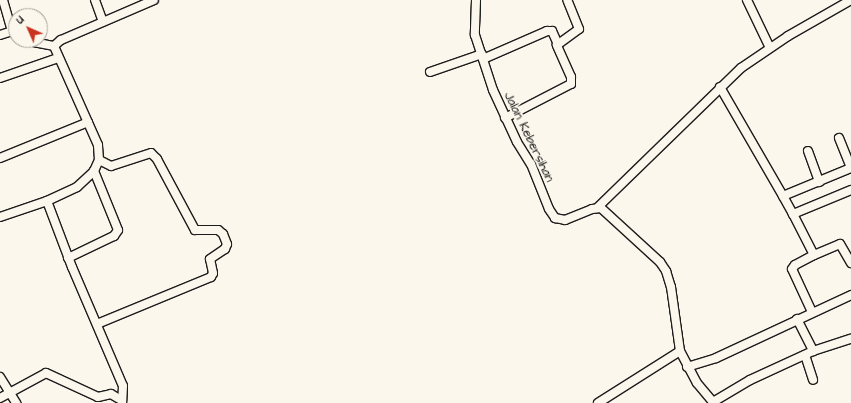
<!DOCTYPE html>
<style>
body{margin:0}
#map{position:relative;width:851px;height:403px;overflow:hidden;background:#fbf7ec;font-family:"Architects Daughter",sans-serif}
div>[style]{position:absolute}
.roads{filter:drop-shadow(1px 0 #1c1c1c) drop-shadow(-1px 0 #1c1c1c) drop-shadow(0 1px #1c1c1c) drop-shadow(0 -1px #1c1c1c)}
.minor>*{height:8px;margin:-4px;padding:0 4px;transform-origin:4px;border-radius:4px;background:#fbf7ec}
span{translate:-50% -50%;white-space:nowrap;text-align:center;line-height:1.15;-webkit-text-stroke:4px #fbf7ec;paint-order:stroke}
.street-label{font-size:13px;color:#1c1c1c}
.north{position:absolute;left:8px;top:8px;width:40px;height:40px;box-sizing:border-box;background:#fbf7ec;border:1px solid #a29f99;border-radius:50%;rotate:315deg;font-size:11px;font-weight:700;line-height:16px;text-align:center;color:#1c1c1c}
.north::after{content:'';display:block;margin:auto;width:14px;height:18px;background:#c8321e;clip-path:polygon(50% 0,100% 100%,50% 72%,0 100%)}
</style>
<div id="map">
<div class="roads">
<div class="minor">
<i style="left:3px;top:0;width:32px;rotate:74deg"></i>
<i style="left:12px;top:31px;width:6px;rotate:45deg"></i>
<i style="left:95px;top:0;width:23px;rotate:70deg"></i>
<i style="left:476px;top:0;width:35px;rotate:92deg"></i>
<i style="left:475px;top:35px;width:58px;rotate:71.9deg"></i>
<i style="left:493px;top:90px;width:57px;rotate:65.2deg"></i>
<i style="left:517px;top:142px;width:26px;rotate:58deg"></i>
<i style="left:531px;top:164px;width:48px;rotate:68.2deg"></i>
<i style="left:549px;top:209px;width:11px;rotate:56deg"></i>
<i style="left:555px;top:218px;width:10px;rotate:11deg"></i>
<i style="left:565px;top:220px;width:29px;rotate:-22deg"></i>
<i style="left:592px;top:209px;width:9px;rotate:-6deg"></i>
<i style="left:601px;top:208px;width:80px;rotate:42.5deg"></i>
<i style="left:660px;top:262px;width:11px;rotate:56deg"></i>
<i style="left:666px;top:271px;width:17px;rotate:73deg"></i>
<i style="left:671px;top:287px;width:65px;rotate:82deg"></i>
<i style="left:680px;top:351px;width:36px;rotate:62deg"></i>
<i style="left:697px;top:383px;width:26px;rotate:50deg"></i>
<i style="left:747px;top:0;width:53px;rotate:64.4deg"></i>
<i style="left:0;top:35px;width:13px;rotate:-18deg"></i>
<i style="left:23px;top:40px;width:32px;rotate:11deg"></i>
<i style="left:483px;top:59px;width:70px;rotate:-23.6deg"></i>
<i style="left:547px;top:31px;width:5px"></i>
<i style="left:552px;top:31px;width:12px;rotate:66deg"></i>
<i style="left:430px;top:72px;width:55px;rotate:-19.1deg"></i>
<i style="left:0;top:78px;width:61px;rotate:-19deg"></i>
<i style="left:720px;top:87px;width:126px;rotate:60deg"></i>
<i style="left:783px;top:196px;width:74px;rotate:-22.4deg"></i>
<i style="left:505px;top:118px;width:74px;rotate:-27.3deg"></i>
<i style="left:571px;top:84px;width:7px;rotate:-90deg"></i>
<i style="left:571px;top:77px;width:35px;rotate:-114deg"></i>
<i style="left:557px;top:45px;width:27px;rotate:-36deg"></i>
<i style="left:579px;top:29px;width:31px;rotate:-112deg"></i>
<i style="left:839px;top:138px;width:32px;rotate:68deg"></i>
<i style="left:808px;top:151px;width:33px;rotate:70deg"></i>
<i style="left:0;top:158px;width:95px;rotate:-22.2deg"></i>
<i style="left:851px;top:190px;width:63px;rotate:157.5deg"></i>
<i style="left:793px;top:214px;width:46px;rotate:62.9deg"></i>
<i style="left:814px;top:255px;width:28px;rotate:-23deg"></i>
<i style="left:840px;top:244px;width:22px;rotate:60deg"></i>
<i style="left:783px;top:196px;width:21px;rotate:61deg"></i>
<i style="left:47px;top:201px;width:71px;rotate:69.3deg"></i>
<i style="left:72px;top:267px;width:129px;rotate:66.8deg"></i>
<i style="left:123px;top:386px;width:17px;rotate:93deg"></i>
<i style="left:597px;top:208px;width:201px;rotate:-44.2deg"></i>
<i style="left:741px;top:68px;width:57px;rotate:-34.2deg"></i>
<i style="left:788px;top:36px;width:73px;rotate:-29.7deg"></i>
<i style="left:0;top:217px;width:50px;rotate:-18.8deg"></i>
<i style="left:47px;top:201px;width:33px;rotate:-25deg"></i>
<i style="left:77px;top:187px;width:23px;rotate:-43deg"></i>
<i style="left:94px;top:171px;width:12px;rotate:-66deg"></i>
<i style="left:99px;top:160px;width:15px;rotate:-94deg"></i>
<i style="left:98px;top:145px;width:108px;rotate:-114deg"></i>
<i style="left:54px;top:46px;width:9px;rotate:-41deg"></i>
<i style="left:61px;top:40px;width:101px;rotate:-23.3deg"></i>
<i style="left:68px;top:258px;width:51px;rotate:-25.6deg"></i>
<i style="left:114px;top:236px;width:7px;rotate:-56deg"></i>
<i style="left:118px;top:230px;width:64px;rotate:-112.1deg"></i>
<i style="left:812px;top:312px;width:47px;rotate:-114.9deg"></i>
<i style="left:792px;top:269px;width:5px;rotate:-53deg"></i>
<i style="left:795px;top:265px;width:21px;rotate:-28deg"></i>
<i style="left:797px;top:319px;width:36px;rotate:63deg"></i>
<i style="left:813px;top:351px;width:40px;rotate:-18deg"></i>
<i style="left:97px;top:324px;width:123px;rotate:-22.4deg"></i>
<i style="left:211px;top:277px;width:4px;rotate:-63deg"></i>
<i style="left:213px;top:273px;width:14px;rotate:-102deg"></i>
<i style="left:210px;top:259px;width:18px;rotate:-34deg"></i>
<i style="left:225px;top:249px;width:5px;rotate:-68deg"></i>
<i style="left:227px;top:244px;width:11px;rotate:-112deg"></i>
<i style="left:223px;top:234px;width:6px;rotate:-141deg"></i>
<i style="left:218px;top:230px;width:23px;rotate:180deg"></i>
<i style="left:195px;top:230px;width:81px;rotate:-118.2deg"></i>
<i style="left:157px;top:159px;width:8px;rotate:-135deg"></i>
<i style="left:151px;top:153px;width:42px;rotate:162deg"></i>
<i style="left:111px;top:166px;width:13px;rotate:-153deg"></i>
<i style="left:805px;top:355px;width:26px;rotate:72deg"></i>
<i style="left:687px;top:367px;width:30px;rotate:-17deg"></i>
<i style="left:716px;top:358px;width:149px;rotate:-25deg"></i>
<i style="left:0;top:377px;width:31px;rotate:58deg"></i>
<i style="left:0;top:398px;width:52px;rotate:-28.5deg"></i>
<i style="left:46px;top:373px;width:57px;rotate:24.8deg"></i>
<i style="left:98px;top:397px;width:13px;rotate:-13deg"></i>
<i style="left:111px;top:394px;width:12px;rotate:31deg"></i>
<i style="left:713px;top:402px;width:43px;rotate:-30.7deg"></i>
<i style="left:750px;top:380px;width:69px;rotate:-24.7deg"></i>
<i style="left:598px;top:403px;width:97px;rotate:-32.4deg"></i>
</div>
</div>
<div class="street-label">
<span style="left:529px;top:137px;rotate:64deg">Jalan Kebersihan</span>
</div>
<div class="north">U</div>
</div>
